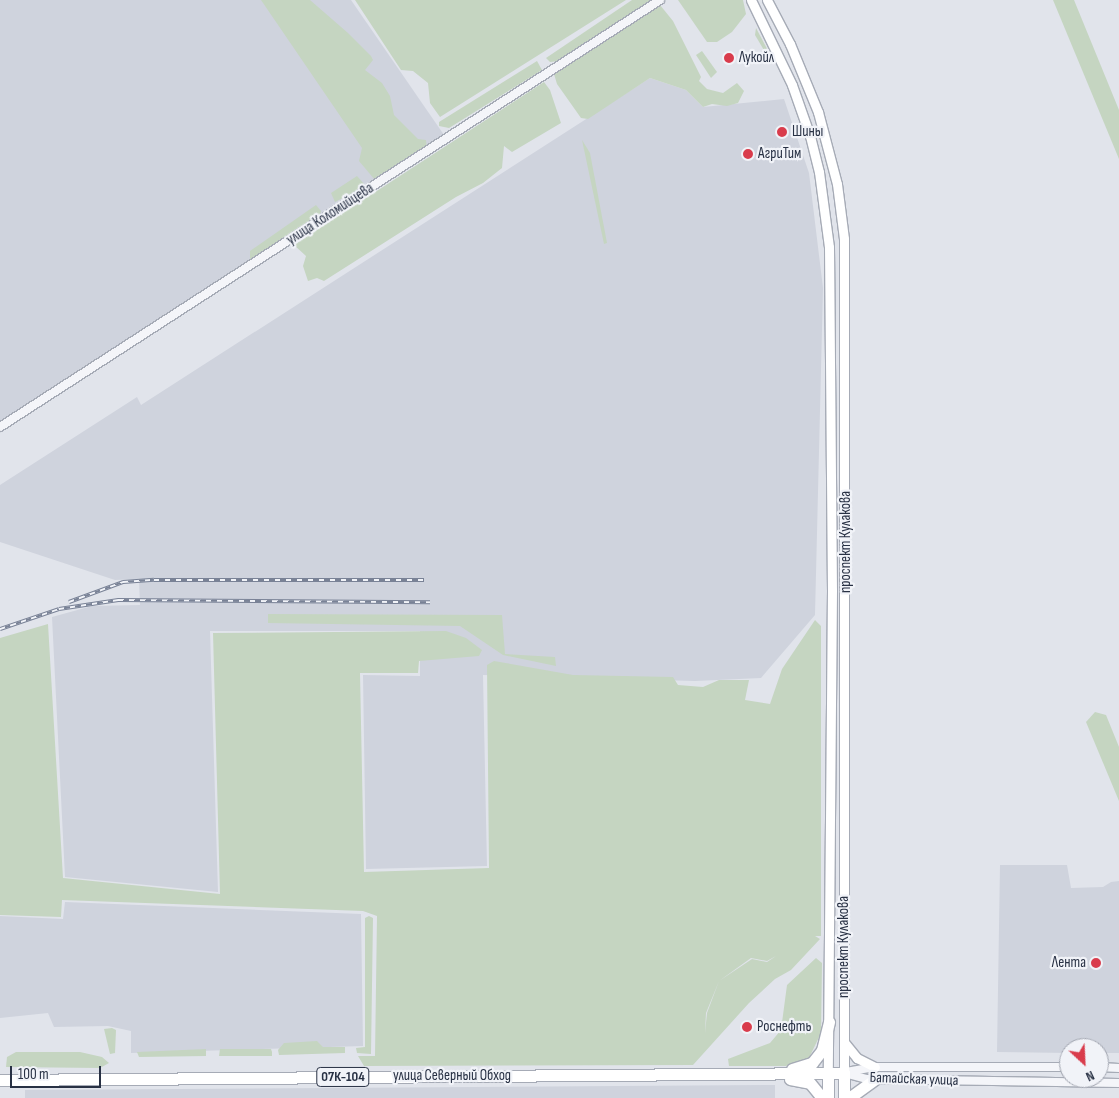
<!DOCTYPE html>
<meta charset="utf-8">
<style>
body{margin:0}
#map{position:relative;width:1119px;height:1098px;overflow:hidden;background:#e1e4eb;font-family:"Sofia Sans Condensed",sans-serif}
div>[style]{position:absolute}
.built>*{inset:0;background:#cfd3dd}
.green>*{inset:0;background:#c5d5c1}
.roads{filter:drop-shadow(1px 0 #a6abb6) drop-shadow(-1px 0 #a6abb6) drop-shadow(0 1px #a6abb6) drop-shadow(0 -1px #a6abb6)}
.minor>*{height:8px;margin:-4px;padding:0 4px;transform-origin:4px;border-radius:4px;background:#f4f5f9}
.major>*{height:9px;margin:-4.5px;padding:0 4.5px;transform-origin:4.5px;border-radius:4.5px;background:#fff}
.highway>*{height:11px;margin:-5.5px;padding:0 5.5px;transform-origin:5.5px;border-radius:5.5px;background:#fff}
.rail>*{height:4px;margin-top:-2px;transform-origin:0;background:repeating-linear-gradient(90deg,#f1f3f8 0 5.5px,#798296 0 11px);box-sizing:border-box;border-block:1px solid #798296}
.dots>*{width:14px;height:14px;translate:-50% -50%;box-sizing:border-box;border:2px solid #f1f3f8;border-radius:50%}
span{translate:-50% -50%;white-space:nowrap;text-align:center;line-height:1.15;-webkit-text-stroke:4.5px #f1f3f8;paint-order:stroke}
.shield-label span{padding:1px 4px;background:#f1f3f8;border:1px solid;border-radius:4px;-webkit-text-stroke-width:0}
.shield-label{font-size:14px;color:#283144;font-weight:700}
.poi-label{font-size:15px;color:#283144}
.left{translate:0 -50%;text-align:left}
.right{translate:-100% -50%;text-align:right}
.street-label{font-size:15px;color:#283144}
.north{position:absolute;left:1059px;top:1038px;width:50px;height:50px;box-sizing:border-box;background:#f1f3f8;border:1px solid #a1a5b0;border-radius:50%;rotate:155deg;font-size:14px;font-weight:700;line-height:20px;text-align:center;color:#283144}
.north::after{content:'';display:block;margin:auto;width:18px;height:22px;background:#d93c4c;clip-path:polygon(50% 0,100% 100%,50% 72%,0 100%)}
.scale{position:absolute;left:10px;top:1066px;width:91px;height:22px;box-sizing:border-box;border:2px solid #283144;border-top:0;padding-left:6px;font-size:15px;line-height:18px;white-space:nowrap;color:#283144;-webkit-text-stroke:4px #f1f3f8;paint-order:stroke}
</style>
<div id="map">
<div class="built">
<i style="clip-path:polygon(0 0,351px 0,444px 135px,0 422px)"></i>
<i style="clip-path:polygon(650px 78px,686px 90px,703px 107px,784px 99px,809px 173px,823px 288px,815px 615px,761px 678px,695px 681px,483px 675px,487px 866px,366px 869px,363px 675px,420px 676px,420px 631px,210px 631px,218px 892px,65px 877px,52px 617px,92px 606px,140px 605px,139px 579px,115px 580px,0 542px,0 485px,137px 397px,141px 405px)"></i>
<i style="clip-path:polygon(1000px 865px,1067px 865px,1071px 888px,1103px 887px,1111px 882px,1119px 881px,1119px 1053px,1099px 1053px,1099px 1048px,1069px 1048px,1069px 1053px,997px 1052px)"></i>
<i style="clip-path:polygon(65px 902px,361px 914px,363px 1046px,131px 1053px,131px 1031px,108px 1026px,54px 1027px,48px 1013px,0 1018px,0 916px,63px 919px)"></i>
<i style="clip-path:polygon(775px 1085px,775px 1098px,25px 1098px,25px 1090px)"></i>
</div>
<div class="green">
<i style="clip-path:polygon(261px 0,310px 0,348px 33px,371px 56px,373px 60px,365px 70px,382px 83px,390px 96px,394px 115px,418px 139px,426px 140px,427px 150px,375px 180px,359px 161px,362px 148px)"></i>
<i style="clip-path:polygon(355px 0,626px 0,440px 117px,430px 103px,428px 83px,413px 71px,401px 70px)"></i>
<i style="clip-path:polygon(632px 0,656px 0,560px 61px,550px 62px,546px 58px)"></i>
<i style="clip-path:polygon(678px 0,743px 0,746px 14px,732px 32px,717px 42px,707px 42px)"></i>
<i style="clip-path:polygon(1053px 0,1074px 0,1119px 110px,1119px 159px)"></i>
<i style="clip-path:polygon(660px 5px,673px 21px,701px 77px,699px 81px,707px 89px,723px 93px,737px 83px,744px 91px,738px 103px,727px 106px,712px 104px,703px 107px,686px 90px,650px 78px,588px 119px,581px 118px,557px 84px,554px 74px)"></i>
<i style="clip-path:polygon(756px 28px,774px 62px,772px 64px,755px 35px)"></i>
<i style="clip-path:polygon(702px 51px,717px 72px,711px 78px,696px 55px)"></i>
<i style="clip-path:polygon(537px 61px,542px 70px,449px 128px,439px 126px,439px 122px)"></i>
<i style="clip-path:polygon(544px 82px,550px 90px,561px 123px,512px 152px,504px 146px,502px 168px,483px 183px,456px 197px,324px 281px,317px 278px,308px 281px,303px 266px,306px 256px,294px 245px)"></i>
<i style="clip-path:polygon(582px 140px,590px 153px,607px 243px,604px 244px)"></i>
<i style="clip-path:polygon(357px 176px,366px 186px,335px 202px,331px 193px)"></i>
<i style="clip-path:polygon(316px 205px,321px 211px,320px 216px,250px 261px,250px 251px)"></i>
<i style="clip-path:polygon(268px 614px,502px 615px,505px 654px,555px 657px,556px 666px,503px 655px,460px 626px,268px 623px)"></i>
<i style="clip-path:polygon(evenodd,815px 620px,821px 626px,821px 936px,815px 936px,820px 939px,791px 970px,775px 979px,749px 1003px,693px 1065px,364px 1066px,358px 1056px,375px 1056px,377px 916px,363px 911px,62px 900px,61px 917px,0 915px,0 638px,48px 624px,63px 878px,220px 894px,213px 633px,446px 631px,466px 638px,482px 650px,479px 656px,419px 661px,418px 673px,360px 673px,364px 872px,489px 868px,487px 665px,494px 661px,573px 675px,673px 677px,678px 685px,703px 687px,719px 680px,749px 680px,745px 700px,770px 704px,782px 669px,815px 620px,776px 956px,767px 962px,752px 959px,719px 981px,707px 1013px,705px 1033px,706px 1013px,719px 981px,751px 958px,767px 961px,776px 956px)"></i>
<i style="clip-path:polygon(1095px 712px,1106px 715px,1119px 747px,1119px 801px,1086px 722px)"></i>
<i style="clip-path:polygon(369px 916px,373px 918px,371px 1054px,357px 1053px,356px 1048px,365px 1047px,365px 918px)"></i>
<i style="clip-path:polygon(816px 958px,822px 963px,821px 1033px,809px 1058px,786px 1066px,729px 1066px,728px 1059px,770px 1043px,781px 1030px,787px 985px)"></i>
<i style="clip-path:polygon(112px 1028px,116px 1030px,115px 1053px,110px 1054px,104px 1029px)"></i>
<i style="clip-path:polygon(317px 1041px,323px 1047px,345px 1047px,345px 1053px,279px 1055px,278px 1050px,284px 1043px)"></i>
<i style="clip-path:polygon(206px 1049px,206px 1056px,139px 1057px,137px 1052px)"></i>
<i style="clip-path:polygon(220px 1049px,271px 1049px,272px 1052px,272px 1056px,219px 1056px)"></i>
<i style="clip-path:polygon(16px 1052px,80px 1052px,102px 1057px,109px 1063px,100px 1068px,6px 1067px,7px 1057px)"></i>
</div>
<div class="roads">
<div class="minor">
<i style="left:0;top:427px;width:786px;rotate:-32.9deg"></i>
<i style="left:1099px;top:1067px;width:20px;rotate:3deg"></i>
<i style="left:846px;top:1072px;width:29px;rotate:-10deg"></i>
<i style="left:875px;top:1067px;width:194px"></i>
<i style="left:844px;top:1073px;width:24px;rotate:15deg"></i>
<i style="left:867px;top:1079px;width:252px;rotate:0.9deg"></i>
</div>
<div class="major">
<i style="left:751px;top:0;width:94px;rotate:64.2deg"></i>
<i style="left:792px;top:85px;width:54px;rotate:70.6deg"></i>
<i style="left:810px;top:136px;width:37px;rotate:76deg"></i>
<i style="left:819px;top:172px;width:76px;rotate:82.4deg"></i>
<i style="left:829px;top:247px;width:343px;rotate:89.5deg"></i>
<i style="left:832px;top:590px;width:483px;rotate:90.5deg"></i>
<i style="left:767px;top:0;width:50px;rotate:62.4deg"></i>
<i style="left:790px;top:44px;width:74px;rotate:67.6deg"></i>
<i style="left:818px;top:112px;width:74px;rotate:75.2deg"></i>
<i style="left:837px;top:184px;width:55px;rotate:82.7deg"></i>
<i style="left:844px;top:239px;width:834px;rotate:90deg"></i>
<i style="left:844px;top:1042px;width:21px;rotate:51deg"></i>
<i style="left:857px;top:1058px;width:20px;rotate:27deg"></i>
</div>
<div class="highway">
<i style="left:792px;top:1069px;width:21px;rotate:-17deg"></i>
<i style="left:812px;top:1063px;width:16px;rotate:-52deg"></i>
<i style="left:822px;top:1050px;width:29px;rotate:-76deg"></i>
<i style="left:828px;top:1073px;width:25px;rotate:90deg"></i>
<i style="left:790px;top:1079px;width:20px;rotate:11deg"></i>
<i style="left:810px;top:1083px;width:19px;rotate:51deg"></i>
<i style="left:0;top:1080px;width:844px;rotate:-0.48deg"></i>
<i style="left:844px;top:1073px;width:25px;rotate:90deg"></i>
<i style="left:849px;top:1098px;width:32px;rotate:-36deg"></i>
</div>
</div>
<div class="rail">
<i style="left:69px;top:602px;width:58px;rotate:-20.3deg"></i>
<i style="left:123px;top:582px;width:31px;rotate:-4deg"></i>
<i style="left:154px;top:580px;width:270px"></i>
<i style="left:0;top:629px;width:62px;rotate:-18.7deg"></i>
<i style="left:59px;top:609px;width:60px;rotate:-8.7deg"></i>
<i style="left:118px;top:600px;width:312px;rotate:0.4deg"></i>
</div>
<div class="dots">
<i style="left:729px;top:58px;background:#d93c4c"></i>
<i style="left:782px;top:132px;background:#d93c4c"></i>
<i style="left:748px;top:154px;background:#d93c4c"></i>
<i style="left:1096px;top:963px;background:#d93c4c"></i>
<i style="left:747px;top:1027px;background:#d93c4c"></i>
</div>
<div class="shield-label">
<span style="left:343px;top:1077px">07К-104</span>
</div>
<div class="poi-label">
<span class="left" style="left:739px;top:58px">Лукойл</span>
<span class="left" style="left:792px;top:132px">Шины</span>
<span class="left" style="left:758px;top:154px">АгриТим</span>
<span class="right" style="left:1086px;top:963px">Лента</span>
<span class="left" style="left:757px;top:1027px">Роснефть</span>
</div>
<div class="street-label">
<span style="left:330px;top:214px;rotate:-33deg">улица Коломийцева</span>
<span style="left:846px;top:542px;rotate:-90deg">проспект Кулакова</span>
<span style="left:844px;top:947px;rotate:-90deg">проспект Кулакова</span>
<span style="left:452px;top:1076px">улица Северный Обход</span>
<span style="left:914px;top:1079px;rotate:2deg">Батайская улица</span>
</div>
<div class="north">N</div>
<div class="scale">100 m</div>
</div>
